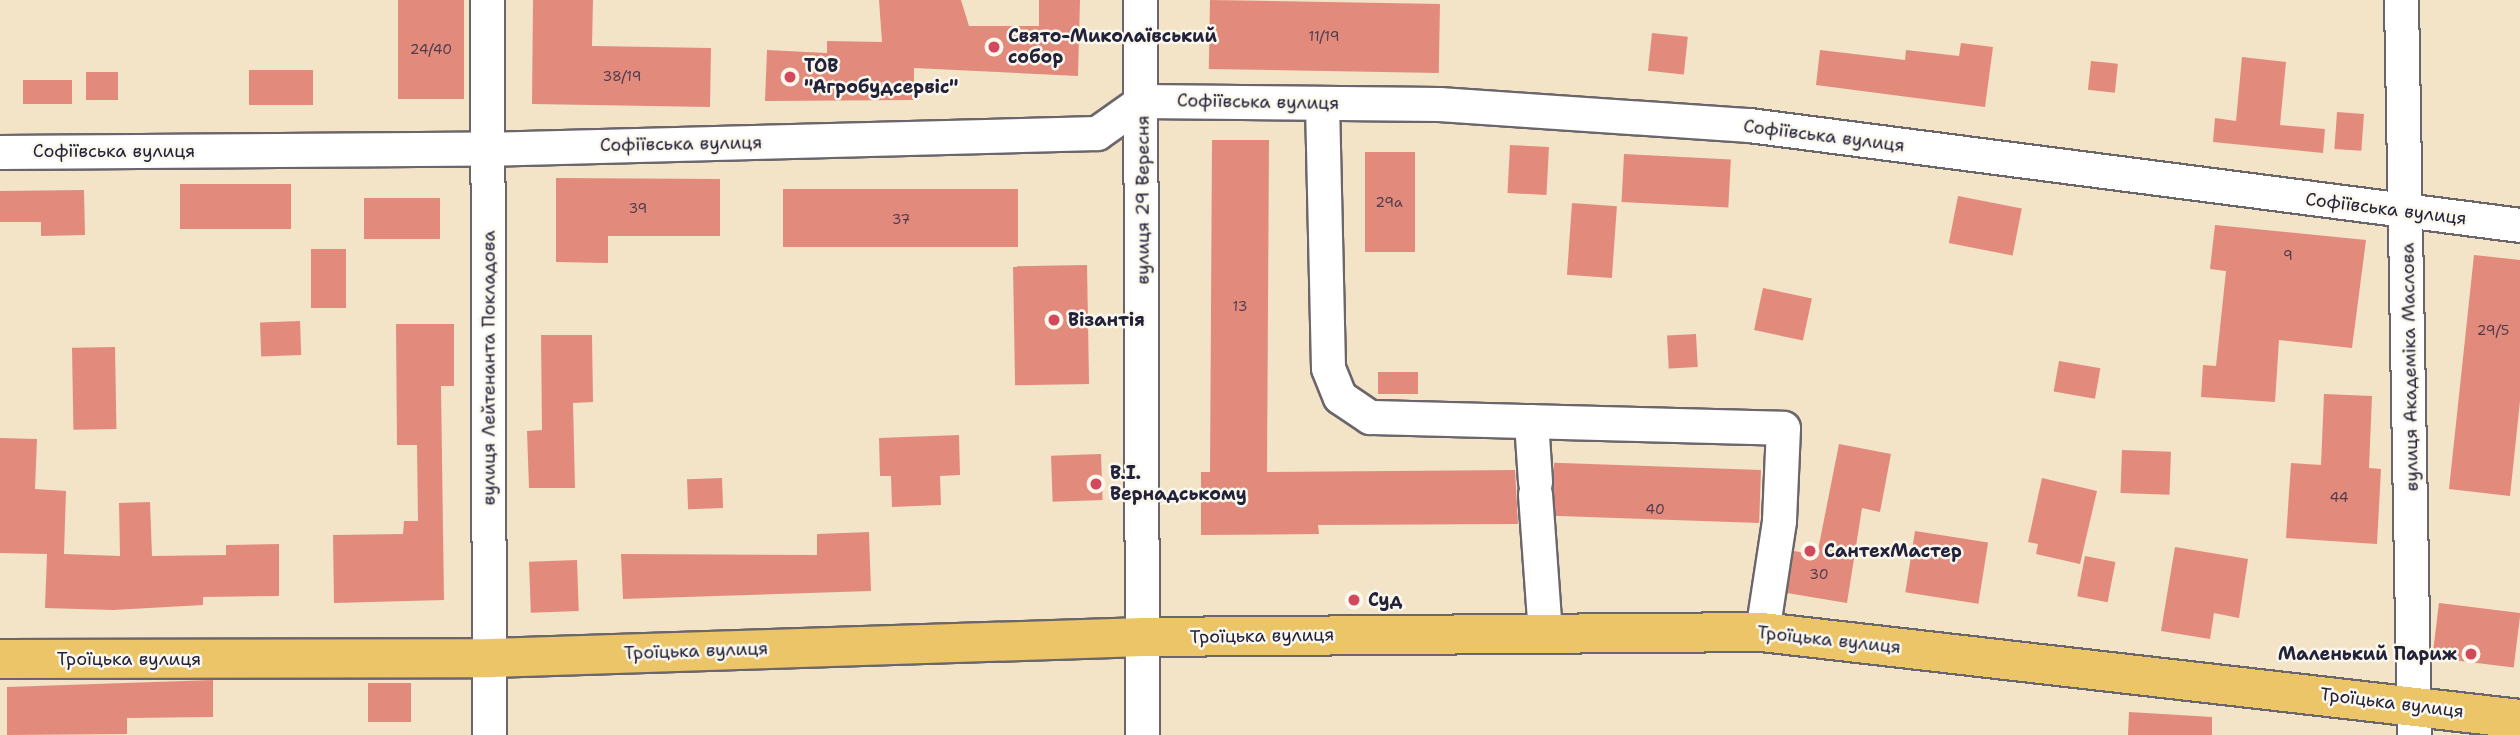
<!DOCTYPE html>
<meta charset="utf-8">
<style>
body{margin:0}
#map{position:relative;width:2520px;height:735px;overflow:hidden;background:#f3e3c7;font-family:"Shantell Sans",sans-serif}
div>[style]{position:absolute}
.building>*{inset:0;background:#e28b7d;transform-origin:0 0}
.roads{filter:drop-shadow(2px 0 #6b666c) drop-shadow(-2px 0 #6b666c) drop-shadow(0 2px #6b666c) drop-shadow(0 -2px #6b666c)}
.minor>*{height:33px;margin:-16.5px;padding:0 16.5px;transform-origin:16.5px;border-radius:16.5px;background:#fff}
.major>*{height:38px;margin:-19px;padding:0 19px;transform-origin:19px;border-radius:19px;background:#edc569}
.dots>*{width:19px;height:19px;translate:-50% -50%;box-sizing:border-box;border:4px solid #fbf7ec;border-radius:50%}
span{translate:-50% -50%;white-space:nowrap;text-align:center;line-height:1.15;-webkit-text-stroke:5px #fbf7ec;paint-order:stroke}
.number-label{font-size:14px;color:#523c4c}
.number-label span{-webkit-text-stroke-width:0}
.poi-label{font-size:18px;color:#22223b;font-weight:700}
.left{translate:0 -50%;text-align:left}
.right{translate:-100% -50%;text-align:right}
.street-label{font-size:18px;color:#22223b}
</style>
<div id="map">
<div class="building">
<i style="left:398px;top:0;width:66px;height:99px"></i>
<i style="clip-path:polygon(533px 0,593px 0,592px 46px,711px 48px,710px 107px,532px 104px)"></i>
<i style="clip-path:polygon(879px 0,961px 0,969px 26px,1039px 26px,1039px 0,1080px 0,1078px 76px,914px 68px,914px 100px,765px 101px,767px 50px,827px 53px,827px 41px,882px 42px)"></i>
<i style="left:1210px;top:0;width:230px;height:69px;rotate:1deg"></i>
<i style="left:1652px;top:33px;width:36px;height:38px;rotate:6deg"></i>
<i style="clip-path:polygon(1961px 43px,1993px 47px,1985px 107px,1816px 85px,1820px 50px,1905px 60px,1906px 50px,1959px 56px)"></i>
<i style="clip-path:polygon(2242px 57px,2286px 62px,2280px 125px,2325px 129px,2323px 153px,2213px 142px,2215px 118px,2236px 121px)"></i>
<i style="left:2091px;top:61px;width:27px;height:29px;rotate:6deg"></i>
<i style="left:249px;top:70px;width:64px;height:35px"></i>
<i style="left:86px;top:72px;width:32px;height:28px"></i>
<i style="left:23px;top:80px;width:49px;height:24px"></i>
<i style="left:2337px;top:112px;width:27px;height:37px;rotate:4deg"></i>
<i style="clip-path:polygon(1212px 140px,1269px 140px,1267px 472px,1515px 470px,1518px 524px,1318px 525px,1319px 534px,1201px 535px,1201px 472px,1210px 472px)"></i>
<i style="left:1510px;top:145px;width:39px;height:48px;rotate:3deg"></i>
<i style="left:1365px;top:152px;width:50px;height:100px"></i>
<i style="left:1624px;top:154px;width:107px;height:48px;rotate:3deg"></i>
<i style="clip-path:polygon(556px 178px,720px 179px,720px 236px,608px 236px,608px 263px,556px 262px)"></i>
<i style="left:291px;top:184px;width:45px;height:111px;rotate:90deg"></i>
<i style="left:1018px;top:189px;width:58px;height:235px;rotate:90deg"></i>
<i style="clip-path:polygon(84px 190px,85px 235px,41px 236px,41px 222px,0 222px,0 191px)"></i>
<i style="left:1958px;top:196px;width:65px;height:48px;rotate:11deg"></i>
<i style="left:364px;top:198px;width:76px;height:41px"></i>
<i style="left:1572px;top:203px;width:45px;height:72px;rotate:4deg"></i>
<i style="clip-path:polygon(2215px 225px,2366px 240px,2352px 348px,2279px 340px,2275px 402px,2201px 397px,2203px 365px,2216px 366px,2226px 271px,2210px 269px)"></i>
<i style="left:311px;top:249px;width:35px;height:59px"></i>
<i style="clip-path:polygon(2474px 255px,2520px 260px,2520px 401px,2510px 496px,2449px 489px)"></i>
<i style="left:1087px;top:265px;width:119px;height:74px;rotate:89deg"></i>
<i style="left:1763px;top:288px;width:50px;height:43px;rotate:12deg"></i>
<i style="left:300px;top:321px;width:34px;height:40px;rotate:88deg"></i>
<i style="clip-path:polygon(396px 324px,454px 324px,454px 386px,441px 386px,444px 600px,334px 603px,333px 535px,403px 534px,404px 521px,418px 521px,417px 445px,397px 445px)"></i>
<i style="left:1696px;top:334px;width:33px;height:29px;rotate:87deg"></i>
<i style="clip-path:polygon(541px 335px,592px 335px,593px 402px,573px 403px,575px 488px,529px 488px,527px 431px,542px 430px)"></i>
<i style="left:115px;top:347px;width:82px;height:43px;rotate:89deg"></i>
<i style="left:2059px;top:361px;width:42px;height:31px;rotate:10deg"></i>
<i style="left:1378px;top:372px;width:40px;height:22px"></i>
<i style="clip-path:polygon(2324px 394px,2372px 396px,2369px 468px,2381px 469px,2377px 544px,2286px 538px,2291px 463px,2321px 465px)"></i>
<i style="clip-path:polygon(959px 435px,960px 475px,940px 476px,941px 505px,892px 507px,891px 476px,880px 476px,879px 438px)"></i>
<i style="clip-path:polygon(0 438px,37px 439px,35px 489px,66px 491px,64px 554px,120px 556px,119px 503px,150px 502px,152px 556px,226px 555px,226px 545px,279px 544px,279px 596px,203px 597px,203px 605px,113px 610px,45px 608px,47px 554px,0 553px)"></i>
<i style="clip-path:polygon(1839px 444px,1891px 454px,1880px 512px,1862px 508px,1847px 603px,1787px 593px,1794px 551px,1817px 555px)"></i>
<i style="left:2122px;top:450px;width:49px;height:43px;rotate:2deg"></i>
<i style="left:1101px;top:454px;width:46px;height:50px;rotate:88deg"></i>
<i style="left:1761px;top:470px;width:53px;height:207px;rotate:92deg"></i>
<i style="left:722px;top:478px;width:30px;height:35px;rotate:88deg"></i>
<i style="clip-path:polygon(2042px 478px,2097px 491px,2080px 564px,2036px 554px,2038px 544px,2028px 542px)"></i>
<i style="left:1915px;top:531px;width:74px;height:62px;rotate:9deg"></i>
<i style="clip-path:polygon(869px 532px,871px 591px,623px 599px,621px 554px,817px 555px,817px 534px)"></i>
<i style="clip-path:polygon(2175px 547px,2248px 559px,2239px 618px,2214px 613px,2210px 639px,2161px 631px)"></i>
<i style="left:2085px;top:556px;width:31px;height:41px;rotate:11deg"></i>
<i style="left:577px;top:560px;width:51px;height:48px;rotate:88deg"></i>
<i style="left:2439px;top:603px;width:82px;height:55px;rotate:7deg"></i>
<i style="clip-path:polygon(213px 680px,213px 717px,127px 718px,127px 734px,7px 735px,7px 687px)"></i>
<i style="left:368px;top:683px;width:43px;height:39px"></i>
<i style="clip-path:polygon(2129px 712px,2212px 717px,2212px 735px,2128px 735px)"></i>
</div>
<div class="roads">
<div class="minor">
<i style="left:487px;top:0;width:735px;rotate:89.84deg"></i>
<i style="left:1140px;top:0;width:735px;rotate:89.84deg"></i>
<i style="left:2401px;top:0;width:735px;rotate:88.99deg"></i>
<i style="left:1322px;top:103px;width:265px;rotate:88.7deg"></i>
<i style="left:1328px;top:368px;width:31px;rotate:68deg"></i>
<i style="left:1340px;top:397px;width:36px;rotate:34deg"></i>
<i style="left:1370px;top:417px;width:413px;rotate:1.5deg"></i>
<i style="left:1783px;top:428px;width:93px;rotate:92.5deg"></i>
<i style="left:1779px;top:521px;width:112px;rotate:98.7deg"></i>
<i style="left:0;top:152px;width:487px;rotate:-0.4deg"></i>
<i style="left:487px;top:149px;width:610px;rotate:-1.5deg"></i>
<i style="left:1097px;top:133px;width:55px;rotate:-35.4deg"></i>
<i style="left:1142px;top:101px;width:297px;rotate:0.6deg"></i>
<i style="left:1439px;top:104px;width:311px;rotate:3.9deg"></i>
<i style="left:1749px;top:125px;width:777px;rotate:7.39deg"></i>
<i style="left:1531px;top:421px;width:61px;rotate:86.2deg"></i>
<i style="left:1535px;top:494px;width:139px;rotate:85.9deg"></i>
</div>
<div class="major">
<i style="left:0;top:659px;width:491px;rotate:-0.1deg"></i>
<i style="left:491px;top:658px;width:653px;rotate:-1.84deg"></i>
<i style="left:1144px;top:637px;width:618px;rotate:-0.46deg"></i>
<i style="left:1762px;top:632px;width:763px;rotate:6.55deg"></i>
</div>
</div>
<div class="dots">
<i style="left:994px;top:47px;background:#d1495b"></i>
<i style="left:790px;top:77px;background:#d1495b"></i>
<i style="left:1054px;top:320px;background:#d1495b"></i>
<i style="left:1096px;top:484px;background:#d1495b"></i>
<i style="left:1810px;top:551px;background:#d1495b"></i>
<i style="left:1354px;top:600px;background:#d1495b"></i>
<i style="left:2471px;top:654px;background:#d1495b"></i>
</div>
<div class="number-label">
<span style="left:1324px;top:36px">11/19</span>
<span style="left:431px;top:49px">24/40</span>
<span style="left:622px;top:76px">38/19</span>
<span style="left:1389px;top:202px">29а</span>
<span style="left:638px;top:208px">39</span>
<span style="left:901px;top:219px">37</span>
<span style="left:2288px;top:255px">9</span>
<span style="left:1240px;top:306px">13</span>
<span style="left:2493px;top:330px">29/5</span>
<span style="left:2339px;top:497px">44</span>
<span style="left:1655px;top:509px">40</span>
<span style="left:1819px;top:574px">30</span>
</div>
<div class="poi-label">
<span class="left" style="left:1008px;top:47px">Свято-Миколаївський<br>собор</span>
<span class="left" style="left:804px;top:77px">ТОВ<br>"Агробудсервіс"</span>
<span class="left" style="left:1068px;top:320px">Візантія</span>
<span class="left" style="left:1110px;top:484px">В.І.<br>Вернадському</span>
<span class="left" style="left:1824px;top:551px">СантехМастер</span>
<span class="left" style="left:1368px;top:600px">Суд</span>
<span class="right" style="left:2457px;top:654px">Маленький Париж</span>
</div>
<div class="street-label">
<span style="left:1258px;top:102px;rotate:1deg">Софіївська вулиця</span>
<span style="left:1824px;top:136px;rotate:7deg">Софіївська вулиця</span>
<span style="left:681px;top:144px;rotate:-1deg">Софіївська вулиця</span>
<span style="left:114px;top:151px">Софіївська вулиця</span>
<span style="left:1143px;top:200px;rotate:-90deg">вулиця 29 Вересня</span>
<span style="left:2386px;top:209px;rotate:7deg">Софіївська вулиця</span>
<span style="left:2410px;top:367px;rotate:-91deg">вулиця Академіка Маслова</span>
<span style="left:489px;top:368px;rotate:-90deg">вулиця Лейтенанта Покладова</span>
<span style="left:1262px;top:636px;rotate:-1deg">Троїцька вулиця</span>
<span style="left:1829px;top:640px;rotate:6deg">Троїцька вулиця</span>
<span style="left:696px;top:651px;rotate:-2deg">Троїцька вулиця</span>
<span style="left:129px;top:659px">Троїцька вулиця</span>
<span style="left:2392px;top:703px;rotate:7deg">Троїцька вулиця</span>
</div>
</div>
